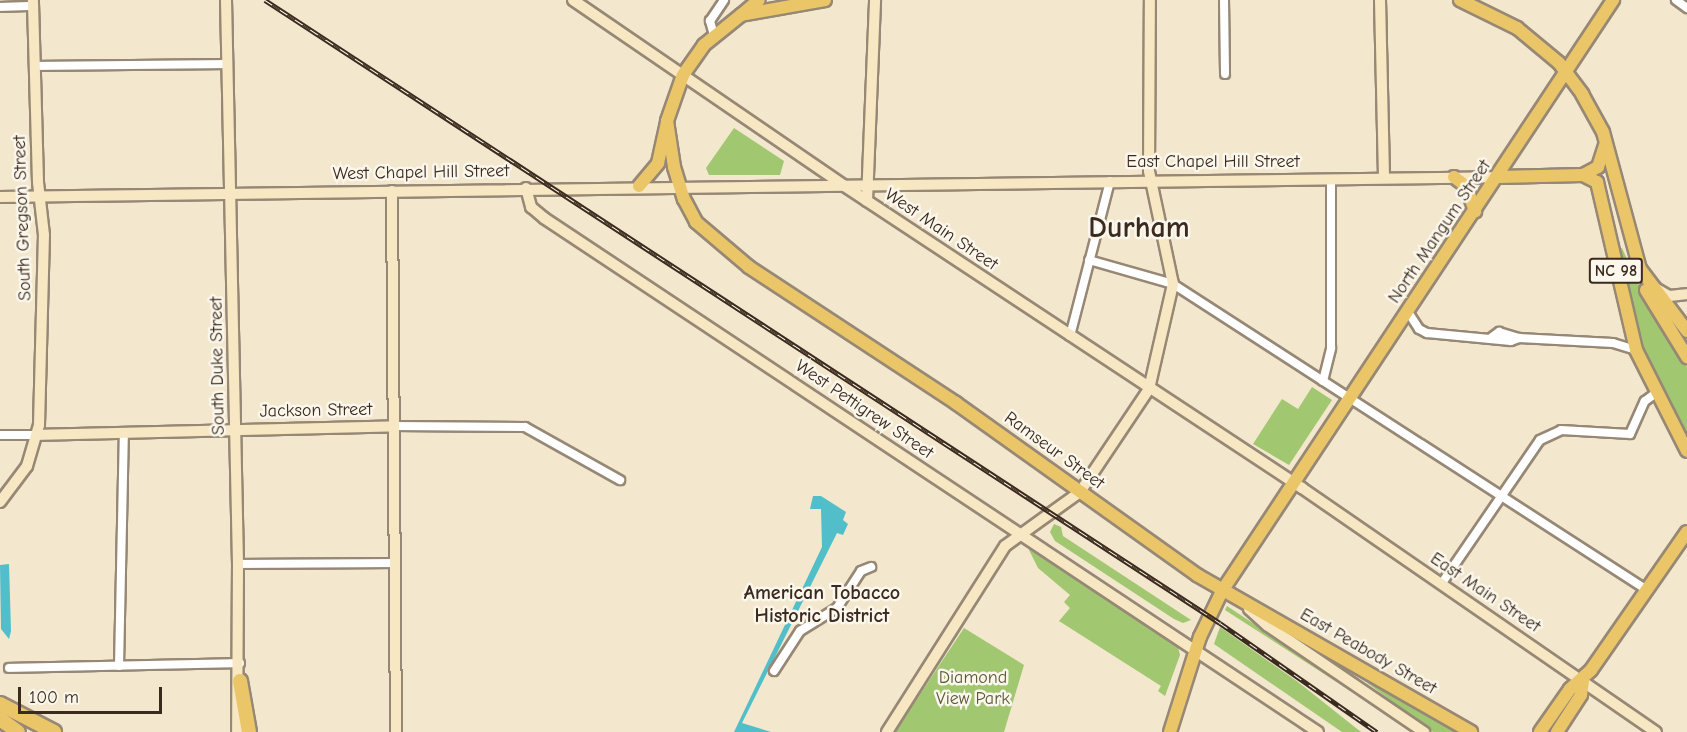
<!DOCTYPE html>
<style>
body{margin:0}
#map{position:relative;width:1687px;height:732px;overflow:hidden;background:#f3e7cd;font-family:"Comic Neue",sans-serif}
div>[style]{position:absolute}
.green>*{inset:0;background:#a1c771}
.water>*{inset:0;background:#51bec9}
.roads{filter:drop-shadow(2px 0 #978876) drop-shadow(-2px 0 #978876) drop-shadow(0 2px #978876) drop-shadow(0 -2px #978876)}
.street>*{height:8px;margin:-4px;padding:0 4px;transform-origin:4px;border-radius:4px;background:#fff}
.secondary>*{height:10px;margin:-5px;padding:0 5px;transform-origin:5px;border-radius:5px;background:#f7e8c3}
.primary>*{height:12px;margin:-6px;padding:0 6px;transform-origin:6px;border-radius:6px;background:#ebc669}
.highway>*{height:14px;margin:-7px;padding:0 7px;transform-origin:7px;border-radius:7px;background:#ebc669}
.rail>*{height:5px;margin-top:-2.5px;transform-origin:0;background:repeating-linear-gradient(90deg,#fbf7ec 0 9px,#3b2a1e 0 18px);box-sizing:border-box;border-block:2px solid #3b2a1e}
span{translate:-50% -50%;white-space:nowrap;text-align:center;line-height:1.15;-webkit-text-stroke:5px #fbf7ec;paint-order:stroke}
.shield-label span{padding:2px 4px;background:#fbf7ec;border:2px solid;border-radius:4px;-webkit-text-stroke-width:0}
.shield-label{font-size:16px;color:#3b2a1e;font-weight:700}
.street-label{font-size:18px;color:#3b2a1e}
.park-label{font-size:18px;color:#5a5937}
.neighbourhood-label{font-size:20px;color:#3b2a1e;font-weight:700}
.town-label{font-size:30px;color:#3b2a1e;font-weight:700}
.scale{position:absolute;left:18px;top:687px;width:144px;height:27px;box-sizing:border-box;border:3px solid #3b2a1e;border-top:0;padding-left:8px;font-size:18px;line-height:21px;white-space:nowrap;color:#3b2a1e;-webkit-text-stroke:4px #fbf7ec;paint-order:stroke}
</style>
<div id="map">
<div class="green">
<i style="clip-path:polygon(734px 128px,784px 161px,780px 175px,709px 175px,706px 168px)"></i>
<i style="clip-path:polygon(1618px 248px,1622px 248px,1649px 307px,1687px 367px,1687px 435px,1642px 347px)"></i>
<i style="clip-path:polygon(1312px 387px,1332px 400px,1289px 465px,1253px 444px,1282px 399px,1298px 409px)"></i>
<i style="clip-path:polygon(1054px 524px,1061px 527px,1063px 536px,1191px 620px,1183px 623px,1174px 619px,1055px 541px,1050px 532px)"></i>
<i style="clip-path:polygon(1028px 548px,1178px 647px,1180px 655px,1165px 696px,1158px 691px,1161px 686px,1059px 621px,1070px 608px,1064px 602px,1070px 595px,1038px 568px)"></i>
<i style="clip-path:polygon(1227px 606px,1383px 709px,1414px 732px,1225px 610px)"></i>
<i style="clip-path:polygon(1220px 627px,1298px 682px,1361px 732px,1342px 732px,1214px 644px)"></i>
<i style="clip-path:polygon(964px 628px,1024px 665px,1004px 732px,895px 732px)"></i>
<i style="clip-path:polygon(1361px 675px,1459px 732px,1433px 732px,1358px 676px)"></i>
</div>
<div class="water">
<i style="clip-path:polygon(813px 496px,821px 496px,846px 512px,843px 520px,848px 524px,843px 535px,837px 533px,742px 723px,771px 732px,734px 732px,822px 547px,821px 509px,810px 509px)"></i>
<i style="clip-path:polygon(9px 564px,11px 631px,9px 639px,1px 629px,0 565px)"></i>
</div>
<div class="roads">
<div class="street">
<i style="left:1224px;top:0;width:74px;rotate:89.2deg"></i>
<i style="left:1676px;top:0;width:14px;rotate:36deg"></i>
<i style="left:0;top:7px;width:33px;rotate:-2deg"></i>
<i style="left:714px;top:35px;width:15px;rotate:-106deg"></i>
<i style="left:710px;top:21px;width:25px;rotate:-56deg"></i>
<i style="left:35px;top:66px;width:192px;rotate:-0.6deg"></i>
<i style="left:1089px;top:260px;width:87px;rotate:15.9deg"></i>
<i style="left:1173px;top:284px;width:564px;rotate:32.85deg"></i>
<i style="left:1408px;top:312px;width:20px;rotate:57deg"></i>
<i style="left:1419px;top:329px;width:9px;rotate:27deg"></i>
<i style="left:1427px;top:333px;width:84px;rotate:5.4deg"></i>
<i style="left:1511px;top:341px;width:9px;rotate:-21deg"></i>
<i style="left:1519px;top:338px;width:94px;rotate:3deg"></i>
<i style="left:1613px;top:343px;width:24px;rotate:17deg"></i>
<i style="left:1070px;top:336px;width:160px;rotate:-75.5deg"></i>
<i style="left:1492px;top:337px;width:9px;rotate:-36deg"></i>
<i style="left:1499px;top:332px;width:21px;rotate:17deg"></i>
<i style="left:1323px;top:381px;width:34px;rotate:-76deg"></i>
<i style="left:1331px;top:348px;width:169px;rotate:-90deg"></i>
<i style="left:394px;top:426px;width:131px;rotate:0.4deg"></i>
<i style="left:525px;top:427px;width:109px;rotate:29.2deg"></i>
<i style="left:0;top:435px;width:38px"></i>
<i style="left:238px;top:564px;width:157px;rotate:-0.4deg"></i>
<i style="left:1442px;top:583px;width:173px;rotate:-55.6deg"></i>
<i style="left:1540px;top:440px;width:23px;rotate:-25deg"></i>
<i style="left:1561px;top:430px;width:69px;rotate:3.3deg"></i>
<i style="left:1630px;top:434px;width:36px;rotate:-66deg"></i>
<i style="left:1645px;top:401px;width:14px;rotate:-36deg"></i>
<i style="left:119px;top:666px;width:234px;rotate:-88.8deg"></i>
<i style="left:9px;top:668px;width:231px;rotate:-1.2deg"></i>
<i style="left:774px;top:671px;width:48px;rotate:-57deg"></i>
<i style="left:800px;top:631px;width:44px;rotate:-31.9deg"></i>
<i style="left:837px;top:608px;width:44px;rotate:-57deg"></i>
<i style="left:861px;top:571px;width:11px;rotate:-22deg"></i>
</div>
<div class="secondary">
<i style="left:226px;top:0;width:564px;rotate:88.78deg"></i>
<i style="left:238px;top:564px;width:168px;rotate:90.3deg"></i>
<i style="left:573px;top:0;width:327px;rotate:34.4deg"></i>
<i style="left:843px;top:185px;width:550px;rotate:33.43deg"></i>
<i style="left:1302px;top:488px;width:430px;rotate:34.6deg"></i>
<i style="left:1380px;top:0;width:178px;rotate:88.7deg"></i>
<i style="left:526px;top:188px;width:20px;rotate:75deg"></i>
<i style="left:531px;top:207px;width:17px;rotate:40deg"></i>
<i style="left:544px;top:218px;width:929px;rotate:33.59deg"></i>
<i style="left:392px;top:191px;width:541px;rotate:89.58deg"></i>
<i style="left:0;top:197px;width:1498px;rotate:-0.76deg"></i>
<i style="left:867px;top:201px;width:201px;rotate:-87.7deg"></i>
<i style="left:1657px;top:289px;width:14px;rotate:30deg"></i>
<i style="left:1669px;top:296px;width:18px;rotate:-6deg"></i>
<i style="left:38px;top:435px;width:356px;rotate:-1.4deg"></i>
<i style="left:0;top:502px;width:45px;rotate:-53.1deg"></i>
<i style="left:27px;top:466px;width:43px;rotate:-73.7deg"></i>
<i style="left:39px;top:425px;width:190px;rotate:-88.5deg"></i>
<i style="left:44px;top:235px;width:53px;rotate:-96.5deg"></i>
<i style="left:38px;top:182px;width:182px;rotate:-91.6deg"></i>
<i style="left:1249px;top:609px;width:25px;rotate:42deg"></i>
<i style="left:1268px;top:626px;width:189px;rotate:34.2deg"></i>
<i style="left:887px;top:732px;width:220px;rotate:-57.6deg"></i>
<i style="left:1005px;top:546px;width:92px;rotate:-35.8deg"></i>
<i style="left:1080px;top:492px;width:124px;rotate:-56.2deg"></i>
<i style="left:1149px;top:389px;width:108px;rotate:-77.1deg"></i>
<i style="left:1173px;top:284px;width:116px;rotate:-102deg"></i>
<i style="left:1149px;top:171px;width:171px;rotate:-89.7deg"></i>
</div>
<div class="primary">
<i style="left:825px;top:0;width:85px;rotate:169.9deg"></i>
<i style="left:741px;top:15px;width:48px;rotate:141deg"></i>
<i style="left:704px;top:45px;width:37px;rotate:125deg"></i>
<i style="left:683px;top:75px;width:49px;rotate:109.2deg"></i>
<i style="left:667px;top:121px;width:47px;rotate:81.3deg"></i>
<i style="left:674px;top:167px;width:34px;rotate:73deg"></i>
<i style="left:684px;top:199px;width:26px;rotate:62deg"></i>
<i style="left:696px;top:222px;width:70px;rotate:40.3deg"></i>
<i style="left:749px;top:267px;width:248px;rotate:33.3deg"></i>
<i style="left:956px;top:403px;width:296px;rotate:35.5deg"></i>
<i style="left:1197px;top:575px;width:316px;rotate:29.8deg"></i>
<i style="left:1460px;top:0;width:64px;rotate:26.2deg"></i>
<i style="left:1517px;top:28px;width:55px;rotate:39.8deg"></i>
<i style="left:1559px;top:63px;width:39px;rotate:53deg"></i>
<i style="left:1582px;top:94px;width:43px;rotate:61.1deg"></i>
<i style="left:1603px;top:132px;width:142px;rotate:74.9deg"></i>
<i style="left:1640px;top:269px;width:78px;rotate:52.8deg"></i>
<i style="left:741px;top:15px;width:23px;rotate:-40deg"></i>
<i style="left:1583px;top:175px;width:17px;rotate:-28deg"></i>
<i style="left:1598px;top:167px;width:23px;rotate:-72deg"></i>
<i style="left:1454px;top:177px;width:15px;rotate:37deg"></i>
<i style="left:1466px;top:186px;width:27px;rotate:70deg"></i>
<i style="left:1498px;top:177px;width:85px;rotate:-1.3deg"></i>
<i style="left:1583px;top:175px;width:16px;rotate:27deg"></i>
<i style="left:1597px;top:182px;width:172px;rotate:76.9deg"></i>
<i style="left:1636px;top:350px;width:113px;rotate:63.2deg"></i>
<i style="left:639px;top:186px;width:30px;rotate:-50deg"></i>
<i style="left:658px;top:163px;width:42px;rotate:-77.6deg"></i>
<i style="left:1646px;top:290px;width:79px;rotate:58.5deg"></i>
<i style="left:1170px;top:732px;width:100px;rotate:-72.5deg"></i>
<i style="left:1200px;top:637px;width:51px;rotate:-64.4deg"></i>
<i style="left:1222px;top:591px;width:709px;rotate:-56.51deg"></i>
<i style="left:1540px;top:732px;width:52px;rotate:-55.1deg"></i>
<i style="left:1570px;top:689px;width:28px;rotate:-42deg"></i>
<i style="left:1591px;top:670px;width:168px;rotate:-55.2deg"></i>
<i style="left:1557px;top:732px;width:44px;rotate:-57deg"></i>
<i style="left:1581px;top:695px;width:14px;rotate:-82deg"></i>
</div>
<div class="highway">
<i style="left:240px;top:681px;width:52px;rotate:80deg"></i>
<i style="left:0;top:704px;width:61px;rotate:27.4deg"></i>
<i style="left:0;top:719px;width:22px;rotate:36deg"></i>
</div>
</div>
<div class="rail">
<i style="left:265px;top:0;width:1140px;rotate:33.12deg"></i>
<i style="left:1220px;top:623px;width:191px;rotate:34.8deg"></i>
</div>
<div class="shield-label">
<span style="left:1616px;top:271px">NC 98</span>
</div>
<div class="street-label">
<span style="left:1213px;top:162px">East Chapel Hill Street</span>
<span style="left:421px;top:173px;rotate:-1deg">West Chapel Hill Street</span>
<span style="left:23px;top:218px;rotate:-92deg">South Gregson Street</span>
<span style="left:941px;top:230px;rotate:34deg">West Main Street</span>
<span style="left:1440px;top:232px;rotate:-56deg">North Mangum Street</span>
<span style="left:218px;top:366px;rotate:-91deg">South Duke Street</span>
<span style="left:864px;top:410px;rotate:34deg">West Pettigrew Street</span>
<span style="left:316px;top:411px;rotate:-1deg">Jackson Street</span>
<span style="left:1054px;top:451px;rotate:36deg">Ramseur Street</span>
<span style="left:1485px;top:593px;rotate:34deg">East Main Street</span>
<span style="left:1368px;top:652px;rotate:30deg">East Peabody Street</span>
</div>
<div class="park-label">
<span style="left:973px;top:689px">Diamond<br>View Park</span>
</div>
<div class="neighbourhood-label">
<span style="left:822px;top:604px">American Tobacco<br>Historic District</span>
</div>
<div class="town-label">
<span style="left:1139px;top:228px">Durham</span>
</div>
<div class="scale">100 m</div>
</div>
